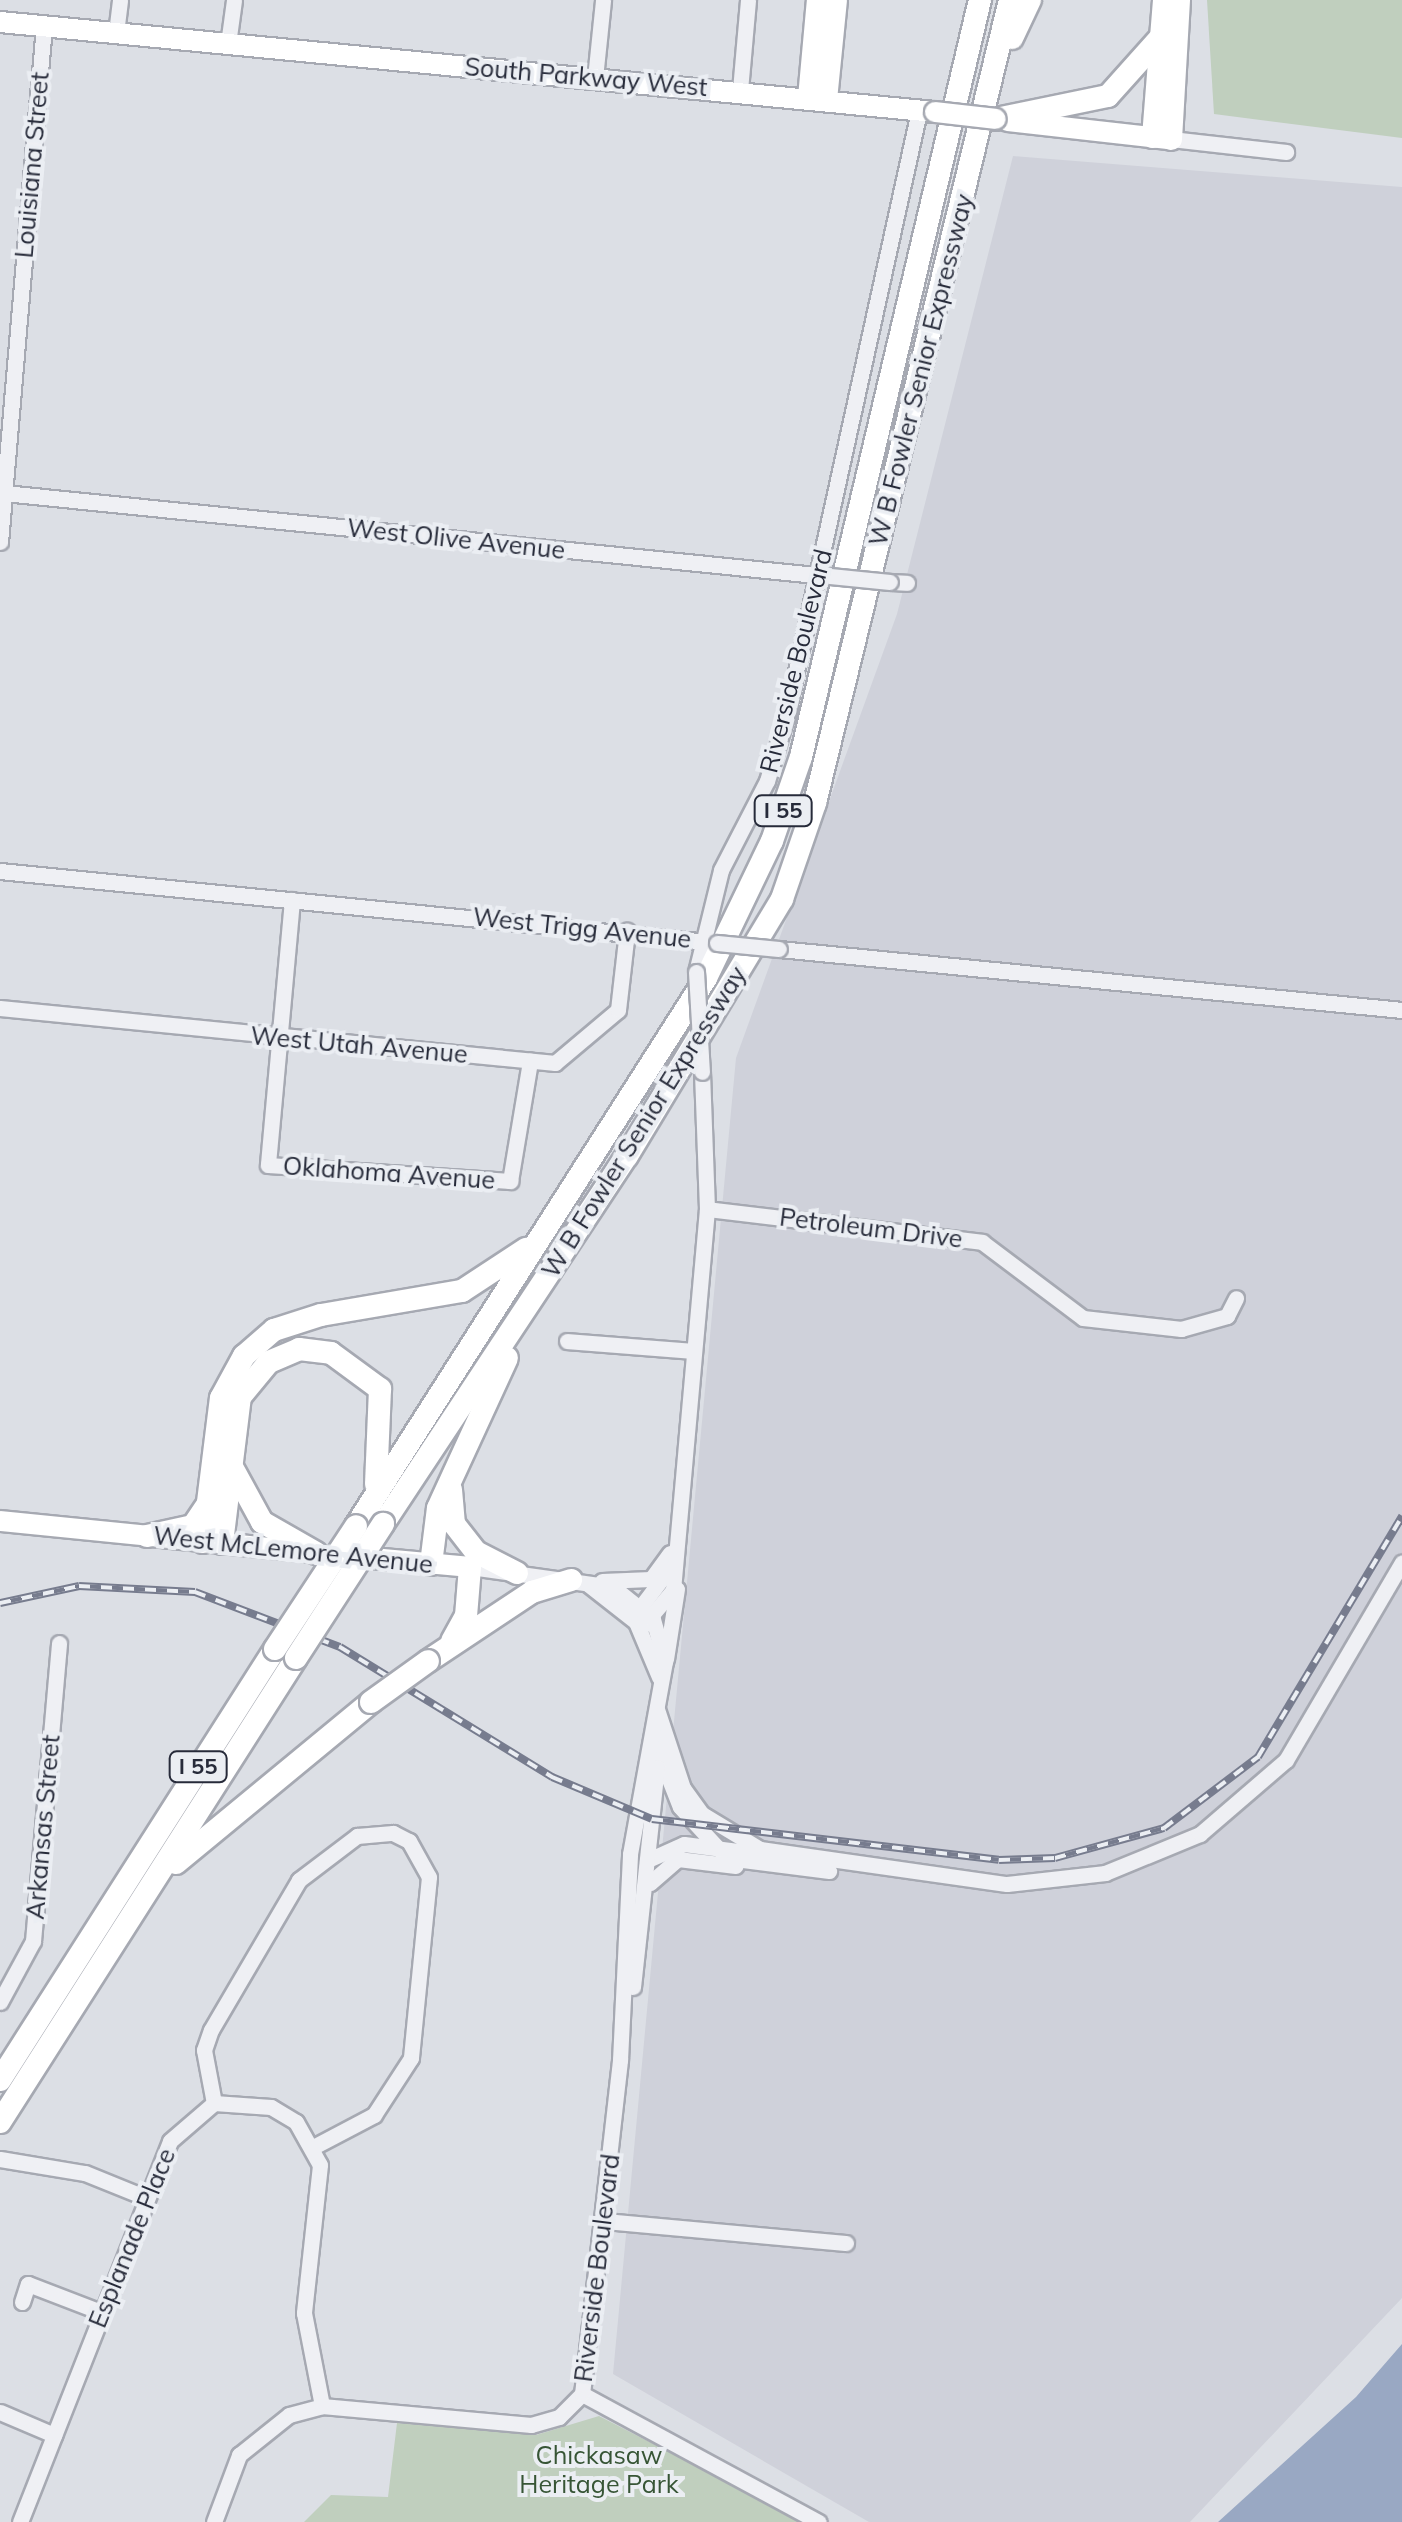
<!DOCTYPE html>
<style>
body{margin:0}
#map{position:relative;width:1402px;height:2522px;overflow:hidden;background:#dcdfe5;font-family:Mulish,sans-serif}
div>[style]{position:absolute}
.built>*{inset:0;background:#cfd1da}
.green>*{inset:0;background:#c0cfbe}
.water>*{inset:0;background:#99a8c3}
.roads{filter:drop-shadow(2px 0 #a6a9b2) drop-shadow(-2px 0 #a6a9b2) drop-shadow(0 2px #a6a9b2) drop-shadow(0 -2px #a6a9b2)}
.minor>*{height:15px;margin:-7.5px;padding:0 7.5px;transform-origin:7.5px;border-radius:7.5px;background:#eff0f4}
.major>*{height:20px;margin:-10px;padding:0 10px;transform-origin:10px;border-radius:10px;background:#fff}
.highway>*{height:22px;margin:-11px;padding:0 11px;transform-origin:11px;border-radius:11px;background:#fff}
.rail>*{height:8px;margin-top:-4px;transform-origin:0;background:repeating-linear-gradient(90deg,#ebeef3 0 11px,#777c8e 0 22px);box-sizing:border-box;border-block:2px solid #777c8e}
.bridges{filter:drop-shadow(2px 0 #a6a9b2) drop-shadow(-2px 0 #a6a9b2) drop-shadow(0 2px #a6a9b2) drop-shadow(0 -2px #a6a9b2)}
.minor-bridge>*{height:15px;margin:-7.5px;padding:0 7.5px;transform-origin:7.5px;border-radius:7.5px;background:#eff0f4}
.major-bridge>*{height:20px;margin:-10px;padding:0 10px;transform-origin:10px;border-radius:10px;background:#fff}
.highway-bridge>*{height:22px;margin:-11px;padding:0 11px;transform-origin:11px;border-radius:11px;background:#fff}
span{translate:-50% -50%;white-space:nowrap;text-align:center;line-height:1.15;-webkit-text-stroke:8px #ebeef3;paint-order:stroke}
.shield-label span{padding:2px 8px;background:#ebeef3;border:2px solid;border-radius:8px;-webkit-text-stroke-width:0}
.shield-label{font-size:22px;color:#272b3a;font-weight:700}
.street-label{font-size:25px;color:#272b3a}
.park-label{font-size:25px;color:#375536}
</style>
<div id="map">
<div class="built">
<i style="clip-path:polygon(1013px 156px,1402px 187px,1402px 2298px,1190px 2522px,869px 2522px,613px 2374px,736px 1058px,897px 614px)"></i>
</div>
<div class="green">
<i style="clip-path:polygon(1207px 0,1402px 0,1402px 138px,1214px 114px)"></i>
<i style="clip-path:polygon(599px 2416px,805px 2522px,304px 2522px,331px 2495px,388px 2497px,397px 2423px,536px 2435px)"></i>
</div>
<div class="water">
<i style="clip-path:polygon(1402px 2344px,1402px 2522px,1218px 2522px,1356px 2397px)"></i>
</div>
<div class="roads">
<div class="minor">
<i style="left:116px;top:33px;width:33px;rotate:-83deg"></i>
<i style="left:228px;top:44px;width:44px;rotate:-82.2deg"></i>
<i style="left:595px;top:78px;width:78px;rotate:-84.1deg"></i>
<i style="left:740px;top:90px;width:90px;rotate:-84.9deg"></i>
<i style="left:1171px;top:139px;width:116px;rotate:6.4deg"></i>
<i style="left:4px;top:493px;width:826px;rotate:5.77deg"></i>
<i style="left:0;top:542px;width:518px;rotate:-85.13deg"></i>
<i style="left:890px;top:582px;width:17px;rotate:3deg"></i>
<i style="left:0;top:871px;width:711px;rotate:5.73deg"></i>
<i style="left:292px;top:900px;width:266px;rotate:95.2deg"></i>
<i style="left:268px;top:1165px;width:243px;rotate:3.8deg"></i>
<i style="left:510px;top:1181px;width:122px;rotate:-80.5deg"></i>
<i style="left:779px;top:949px;width:626px;rotate:5.59deg"></i>
<i style="left:696px;top:972px;width:105px;rotate:-76.2deg"></i>
<i style="left:721px;top:870px;width:100px;rotate:-62.7deg"></i>
<i style="left:767px;top:781px;width:67px;rotate:-73.5deg"></i>
<i style="left:786px;top:717px;width:620px;rotate:-77.62deg"></i>
<i style="left:0;top:1008px;width:558px;rotate:5.66deg"></i>
<i style="left:555px;top:1063px;width:82px;rotate:-40.1deg"></i>
<i style="left:618px;top:1010px;width:80px;rotate:-83.5deg"></i>
<i style="left:707px;top:1209px;width:277px;rotate:6.8deg"></i>
<i style="left:982px;top:1242px;width:126px;rotate:37deg"></i>
<i style="left:1083px;top:1318px;width:99px;rotate:6.4deg"></i>
<i style="left:1181px;top:1329px;width:48px;rotate:-15.8deg"></i>
<i style="left:1227px;top:1316px;width:20px;rotate:-63deg"></i>
<i style="left:567px;top:1341px;width:126px;rotate:4.5deg"></i>
<i style="left:602px;top:1581px;width:49px;rotate:-2.3deg"></i>
<i style="left:651px;top:1579px;width:32px;rotate:-54deg"></i>
<i style="left:589px;top:1585px;width:60px;rotate:38.2deg"></i>
<i style="left:636px;top:1622px;width:60px;rotate:67.3deg"></i>
<i style="left:636px;top:1613px;width:56px;rotate:-52.9deg"></i>
<i style="left:640px;top:1629px;width:51px;rotate:-49.8deg"></i>
<i style="left:673px;top:1590px;width:383px;rotate:-84.9deg"></i>
<i style="left:707px;top:1209px;width:137px;rotate:-92.1deg"></i>
<i style="left:666px;top:1659px;width:71px;rotate:-81.1deg"></i>
<i style="left:657px;top:1709px;width:83px;rotate:71.8deg"></i>
<i style="left:683px;top:1788px;width:32px;rotate:54deg"></i>
<i style="left:702px;top:1814px;width:68px;rotate:31.1deg"></i>
<i style="left:760px;top:1849px;width:249px;rotate:8.1deg"></i>
<i style="left:1007px;top:1884px;width:99px;rotate:-6.4deg"></i>
<i style="left:1105px;top:1873px;width:103px;rotate:-22.3deg"></i>
<i style="left:1200px;top:1834px;width:113px;rotate:-40.7deg"></i>
<i style="left:1286px;top:1760px;width:229px;rotate:-59.6deg"></i>
<i style="left:652px;top:1736px;width:76px;rotate:68.5deg"></i>
<i style="left:680px;top:1807px;width:69px;rotate:47.3deg"></i>
<i style="left:727px;top:1858px;width:103px;rotate:7.3deg"></i>
<i style="left:648px;top:1860px;width:39px;rotate:-24deg"></i>
<i style="left:684px;top:1844px;width:77px;rotate:7.5deg"></i>
<i style="left:650px;top:1883px;width:37px;rotate:-41deg"></i>
<i style="left:678px;top:1859px;width:58px;rotate:6.9deg"></i>
<i style="left:633px;top:1987px;width:221px;rotate:-83.8deg"></i>
<i style="left:0;top:2002px;width:69px;rotate:-61.6deg"></i>
<i style="left:33px;top:1941px;width:299px;rotate:-85deg"></i>
<i style="left:214px;top:2103px;width:54px;rotate:-100.7deg"></i>
<i style="left:204px;top:2050px;width:21px;rotate:-71deg"></i>
<i style="left:211px;top:2030px;width:174px;rotate:-59.6deg"></i>
<i style="left:299px;top:1880px;width:73px;rotate:-37.2deg"></i>
<i style="left:357px;top:1836px;width:36px;rotate:-5deg"></i>
<i style="left:393px;top:1833px;width:18px;rotate:27deg"></i>
<i style="left:409px;top:1841px;width:41px;rotate:60.9deg"></i>
<i style="left:429px;top:1877px;width:182px;rotate:95.7deg"></i>
<i style="left:411px;top:2058px;width:68px;rotate:123deg"></i>
<i style="left:374px;top:2115px;width:69px;rotate:152.3deg"></i>
<i style="left:0;top:2159px;width:86px;rotate:9.4deg"></i>
<i style="left:85px;top:2173px;width:67px;rotate:22deg"></i>
<i style="left:604px;top:2221px;width:243px;rotate:5.2deg"></i>
<i style="left:22px;top:2302px;width:19px;rotate:-72deg"></i>
<i style="left:28px;top:2284px;width:78px;rotate:21deg"></i>
<i style="left:582px;top:2394px;width:269px;rotate:28.4deg"></i>
<i style="left:0;top:2412px;width:59px;rotate:23.1deg"></i>
<i style="left:20px;top:2522px;width:409px;rotate:-68.5deg"></i>
<i style="left:170px;top:2141px;width:58px;rotate:-40.8deg"></i>
<i style="left:214px;top:2103px;width:57px;rotate:4deg"></i>
<i style="left:271px;top:2107px;width:29px;rotate:31deg"></i>
<i style="left:296px;top:2122px;width:49px;rotate:60.8deg"></i>
<i style="left:320px;top:2165px;width:149px;rotate:96.2deg"></i>
<i style="left:304px;top:2313px;width:95px;rotate:79deg"></i>
<i style="left:214px;top:2522px;width:72px;rotate:-69.5deg"></i>
<i style="left:239px;top:2455px;width:64px;rotate:-38.7deg"></i>
<i style="left:289px;top:2415px;width:34px;rotate:-15deg"></i>
<i style="left:322px;top:2406px;width:210px;rotate:5.2deg"></i>
<i style="left:531px;top:2425px;width:29px;rotate:-16deg"></i>
<i style="left:559px;top:2417px;width:33px;rotate:-45deg"></i>
<i style="left:582px;top:2394px;width:336px;rotate:-83.5deg"></i>
<i style="left:620px;top:2060px;width:206px;rotate:-87.2deg"></i>
<i style="left:630px;top:1854px;width:195px;rotate:-79.7deg"></i>
<i style="left:665px;top:1662px;width:45px;rotate:-105.6deg"></i>
<i style="left:653px;top:1619px;width:51px;rotate:-141.3deg"></i>
<i style="left:613px;top:1587px;width:144px;rotate:-172deg"></i>
</div>
<div class="major">
<i style="left:0;top:22px;width:939px;rotate:5.5deg"></i>
<i style="left:1008px;top:121px;width:161px;rotate:6.4deg"></i>
<i style="left:0;top:1521px;width:313px;rotate:5.7deg"></i>
<i style="left:350px;top:1556px;width:121px;rotate:5.2deg"></i>
</div>
<div class="highway">
<i style="left:1012px;top:38px;width:42px;rotate:-64.7deg"></i>
<i style="left:809px;top:98px;width:98px;rotate:-84.8deg"></i>
<i style="left:826px;top:100px;width:100px;rotate:-84.3deg"></i>
<i style="left:996px;top:119px;width:114px;rotate:-11.6deg"></i>
<i style="left:1108px;top:96px;width:79px;rotate:-48.1deg"></i>
<i style="left:1153px;top:137px;width:137px;rotate:-85.4deg"></i>
<i style="left:1171px;top:139px;width:139px;rotate:-86.7deg"></i>
<i style="left:232px;top:1467px;width:63px;rotate:61.4deg"></i>
<i style="left:262px;top:1522px;width:62px;rotate:29.9deg"></i>
<i style="left:451px;top:1490px;width:34px;rotate:85deg"></i>
<i style="left:454px;top:1524px;width:36px;rotate:52deg"></i>
<i style="left:476px;top:1552px;width:46px;rotate:27.1deg"></i>
<i style="left:383px;top:1524px;width:442px;rotate:-56.5deg"></i>
<i style="left:627px;top:1156px;width:300px;rotate:-58.9deg"></i>
<i style="left:782px;top:899px;width:102px;rotate:-71deg"></i>
<i style="left:815px;top:803px;width:826px;rotate:-76.35deg"></i>
<i style="left:356px;top:1526px;width:650px;rotate:-57.43deg"></i>
<i style="left:706px;top:978px;width:152px;rotate:-64.3deg"></i>
<i style="left:772px;top:841px;width:89px;rotate:-71deg"></i>
<i style="left:801px;top:757px;width:778px;rotate:-76.7deg"></i>
<i style="left:147px;top:1536px;width:47px;rotate:-12.3deg"></i>
<i style="left:193px;top:1526px;width:25px;rotate:-56deg"></i>
<i style="left:203px;top:1542px;width:145px;rotate:-82.9deg"></i>
<i style="left:221px;top:1398px;width:48px;rotate:-61.3deg"></i>
<i style="left:244px;top:1356px;width:40px;rotate:-41deg"></i>
<i style="left:274px;top:1330px;width:49px;rotate:-17.7deg"></i>
<i style="left:321px;top:1315px;width:143px;rotate:-9.7deg"></i>
<i style="left:462px;top:1291px;width:77px;rotate:-33.3deg"></i>
<i style="left:222px;top:1543px;width:147px;rotate:-83deg"></i>
<i style="left:240px;top:1397px;width:45px;rotate:-50.4deg"></i>
<i style="left:269px;top:1362px;width:33px;rotate:-23deg"></i>
<i style="left:299px;top:1349px;width:32px;rotate:7deg"></i>
<i style="left:331px;top:1353px;width:61px;rotate:36.3deg"></i>
<i style="left:380px;top:1389px;width:95px;rotate:92.4deg"></i>
<i style="left:431px;top:1564px;width:56px;rotate:-82.9deg"></i>
<i style="left:438px;top:1508px;width:165px;rotate:-65.3deg"></i>
<i style="left:452px;top:1641px;width:29px;rotate:-61deg"></i>
<i style="left:466px;top:1616px;width:49px;rotate:-85.3deg"></i>
<i style="left:428px;top:1661px;width:125px;rotate:-33.6deg"></i>
<i style="left:532px;top:1592px;width:41px;rotate:-17.1deg"></i>
<i style="left:176px;top:1863px;width:253px;rotate:-39.5deg"></i>
<i style="left:0;top:2080px;width:511px;rotate:-57.46deg"></i>
<i style="left:0;top:2122px;width:550px;rotate:-57.46deg"></i>
</div>
</div>
<div class="rail">
<i style="left:0;top:1603px;width:81px;rotate:-12.1deg"></i>
<i style="left:79px;top:1586px;width:116px;rotate:3deg"></i>
<i style="left:195px;top:1592px;width:155px;rotate:20.8deg"></i>
<i style="left:340px;top:1647px;width:249px;rotate:31.5deg"></i>
<i style="left:552px;top:1777px;width:108px;rotate:22.8deg"></i>
<i style="left:652px;top:1819px;width:349px;rotate:6.7deg"></i>
<i style="left:999px;top:1860px;width:56px;rotate:-2deg"></i>
<i style="left:1055px;top:1858px;width:113px;rotate:-15.4deg"></i>
<i style="left:1164px;top:1828px;width:118px;rotate:-37.1deg"></i>
<i style="left:1258px;top:1757px;width:281px;rotate:-59.1deg"></i>
</div>
<div class="bridges">
<div class="minor-bridge">
<i style="left:830px;top:576px;width:60px;rotate:5.7deg"></i>
<i style="left:717px;top:943px;width:62px;rotate:5.5deg"></i>
<i style="left:696px;top:972px;width:100px;rotate:86.6deg"></i>
</div>
<div class="major-bridge">
<i style="left:935px;top:112px;width:61px;rotate:6.5deg"></i>
</div>
<div class="highway-bridge">
<i style="left:275px;top:1649px;width:147px;rotate:-56.6deg"></i>
<i style="left:296px;top:1658px;width:160px;rotate:-57deg"></i>
<i style="left:371px;top:1702px;width:70px;rotate:-35.7deg"></i>
</div>
</div>
<div class="shield-label">
<span style="left:783px;top:811px">I 55</span>
<span style="left:198px;top:1767px">I 55</span>
</div>
<div class="street-label">
<span style="left:586px;top:77px;rotate:5deg">South Parkway West</span>
<span style="left:32px;top:165px;rotate:-85deg">Louisiana Street</span>
<span style="left:921px;top:370px;rotate:-76deg">W B Fowler Senior Expressway</span>
<span style="left:456px;top:539px;rotate:6deg">West Olive Avenue</span>
<span style="left:796px;top:661px;rotate:-76deg">Riverside Boulevard</span>
<span style="left:582px;top:928px;rotate:6deg">West Trigg Avenue</span>
<span style="left:359px;top:1045px;rotate:5deg">West Utah Avenue</span>
<span style="left:644px;top:1122px;rotate:-58deg">W B Fowler Senior Expressway</span>
<span style="left:389px;top:1173px;rotate:4deg">Oklahoma Avenue</span>
<span style="left:871px;top:1228px;rotate:7deg">Petroleum Drive</span>
<span style="left:293px;top:1550px;rotate:6deg">West McLemore Avenue</span>
<span style="left:43px;top:1827px;rotate:-85deg">Arkansas Street</span>
<span style="left:132px;top:2238px;rotate:-68deg">Esplanade Place</span>
<span style="left:597px;top:2268px;rotate:-83deg">Riverside Boulevard</span>
</div>
<div class="park-label">
<span style="left:599px;top:2470px">Chickasaw<br>Heritage Park</span>
</div>
</div>
